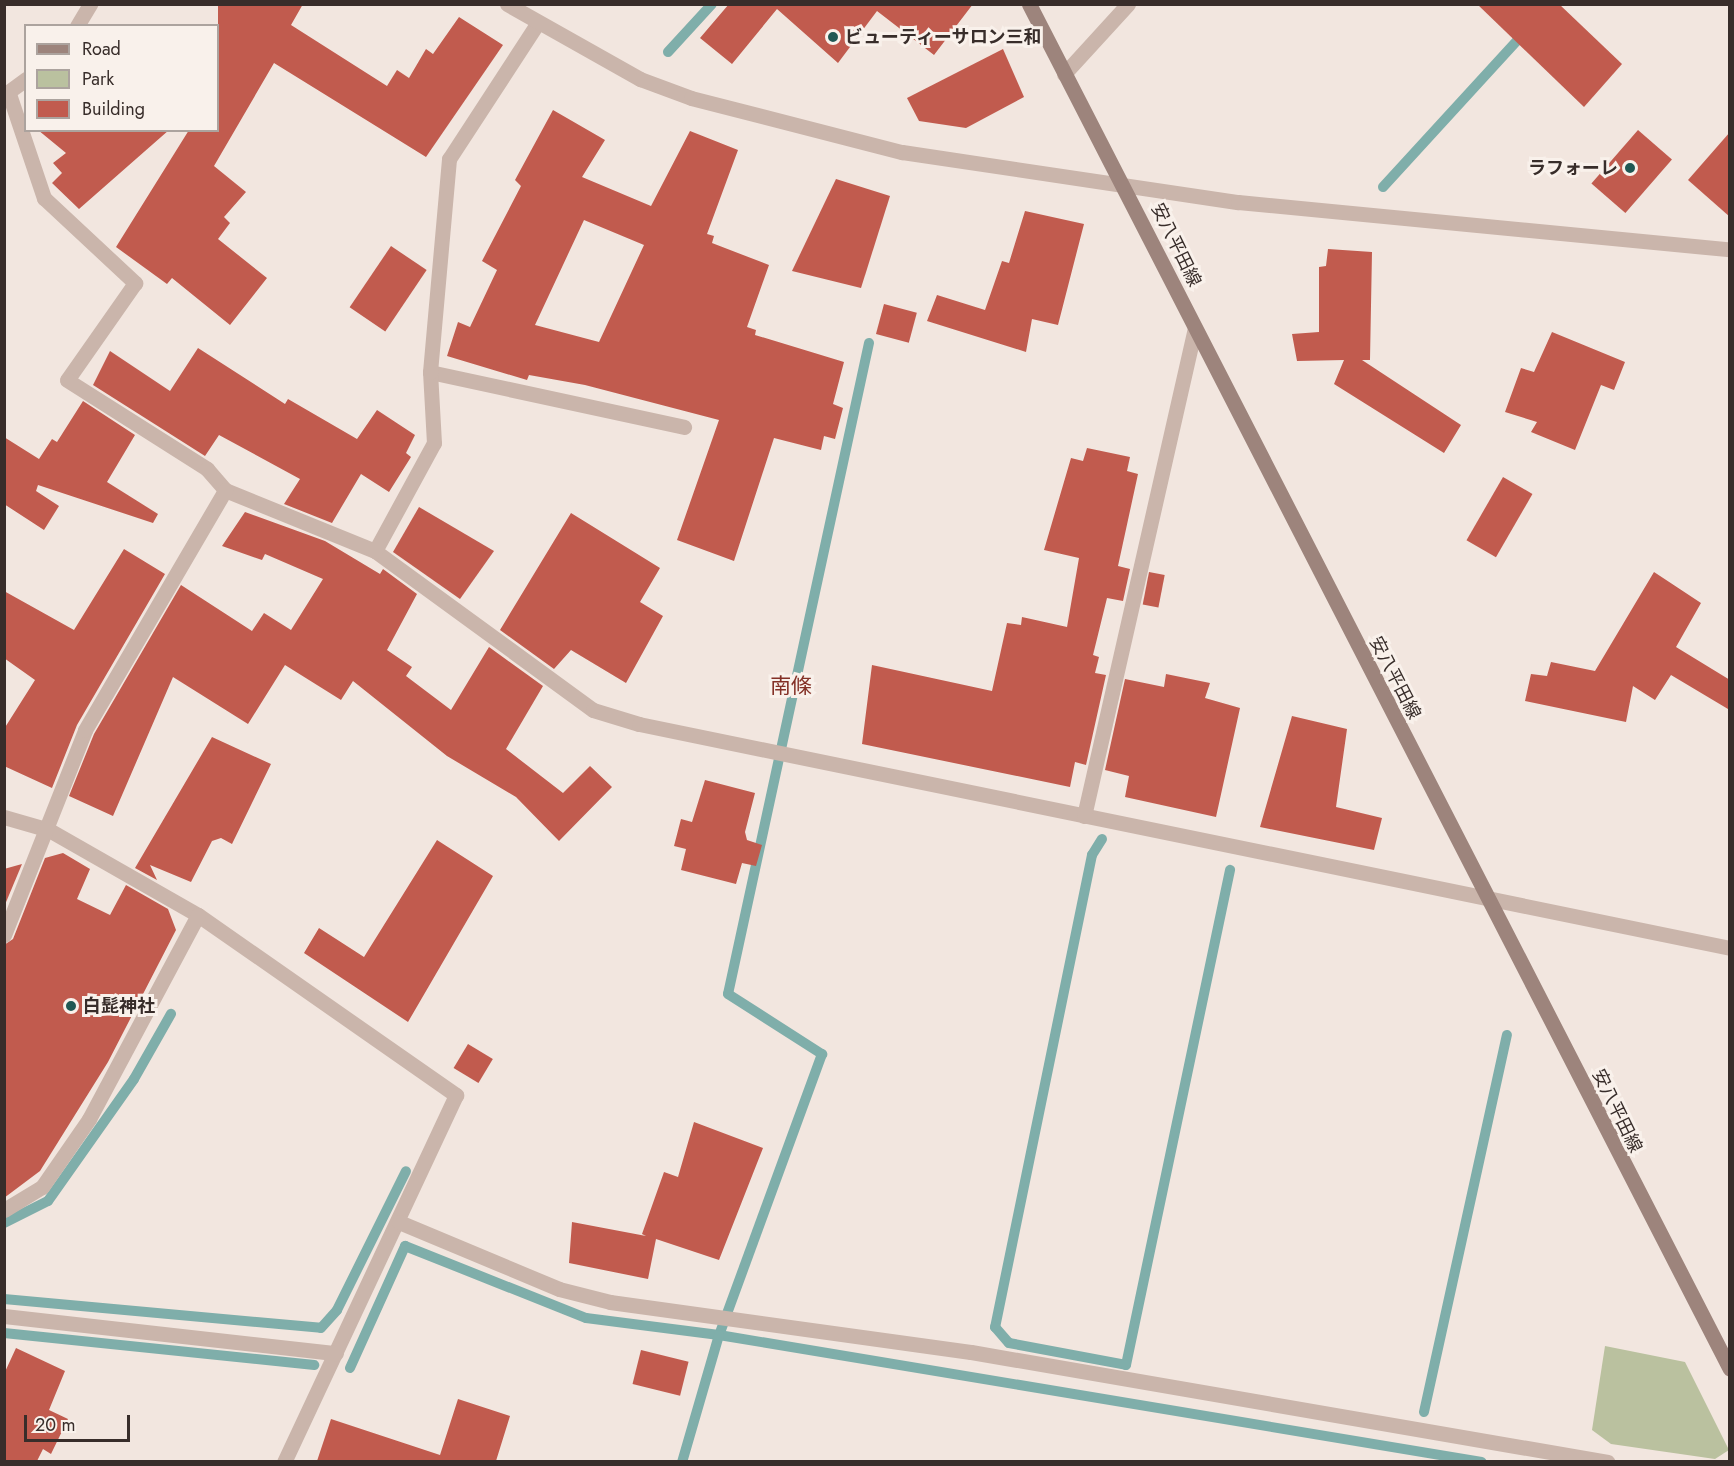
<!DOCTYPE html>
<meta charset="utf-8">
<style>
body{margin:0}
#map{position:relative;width:1734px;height:1466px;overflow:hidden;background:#f2e6df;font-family:Jost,"Noto Sans JP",sans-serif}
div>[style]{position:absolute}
.green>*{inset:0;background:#bac19f}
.stream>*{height:10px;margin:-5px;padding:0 5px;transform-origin:5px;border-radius:5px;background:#7faeaa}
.building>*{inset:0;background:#c15b4e;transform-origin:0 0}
.minor>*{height:15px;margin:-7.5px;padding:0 7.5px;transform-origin:7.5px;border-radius:7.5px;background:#cab5ab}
.tertiary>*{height:15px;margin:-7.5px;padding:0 7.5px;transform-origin:7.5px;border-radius:7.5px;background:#cab5ab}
.secondary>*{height:15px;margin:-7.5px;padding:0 7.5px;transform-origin:7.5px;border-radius:7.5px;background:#9d847c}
.dots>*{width:16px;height:16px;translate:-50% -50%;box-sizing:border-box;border:3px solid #f9f1eb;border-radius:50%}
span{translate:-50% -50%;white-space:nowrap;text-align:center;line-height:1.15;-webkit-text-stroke:6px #f9f1eb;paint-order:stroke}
.poi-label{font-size:18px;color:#382d2a;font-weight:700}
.left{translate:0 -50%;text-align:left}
.right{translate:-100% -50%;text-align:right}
.street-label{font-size:18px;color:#382d2a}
.quarter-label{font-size:21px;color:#833026}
.frame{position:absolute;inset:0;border:6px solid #382d2a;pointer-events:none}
.legend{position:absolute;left:24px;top:24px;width:195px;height:108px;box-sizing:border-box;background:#f9f1eb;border:2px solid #aca39e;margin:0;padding:8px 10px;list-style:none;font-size:18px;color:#382d2a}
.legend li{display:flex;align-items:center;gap:12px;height:30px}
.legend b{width:30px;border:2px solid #aca39e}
.scale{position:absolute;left:24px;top:1415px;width:106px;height:27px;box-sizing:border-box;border:3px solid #382d2a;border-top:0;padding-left:8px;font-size:18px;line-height:21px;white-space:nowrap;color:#382d2a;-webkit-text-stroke:4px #f9f1eb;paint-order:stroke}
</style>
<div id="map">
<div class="green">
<i style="clip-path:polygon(1605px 1346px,1685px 1362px,1729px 1450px,1715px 1459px,1611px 1444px,1592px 1430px)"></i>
</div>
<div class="stream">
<i style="left:668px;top:52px;width:65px;rotate:-47.5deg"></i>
<i style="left:1383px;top:187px;width:210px;rotate:-47.5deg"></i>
<i style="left:869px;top:343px;width:666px;rotate:102.22deg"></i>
<i style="left:728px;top:994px;width:112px;rotate:32.6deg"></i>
<i style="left:822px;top:1054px;width:299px;rotate:110.1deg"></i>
<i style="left:719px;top:1335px;width:773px;rotate:9.45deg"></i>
<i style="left:1102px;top:839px;width:19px;rotate:122deg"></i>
<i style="left:1092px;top:855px;width:482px;rotate:101.6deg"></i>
<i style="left:995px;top:1327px;width:21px;rotate:49deg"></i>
<i style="left:1009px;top:1343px;width:119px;rotate:10.6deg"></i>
<i style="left:1126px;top:1365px;width:506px;rotate:-78.13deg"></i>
<i style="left:4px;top:1223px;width:49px;rotate:-26.6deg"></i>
<i style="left:48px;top:1201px;width:149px;rotate:-54.8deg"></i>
<i style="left:134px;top:1079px;width:75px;rotate:-60.4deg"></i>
<i style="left:4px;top:1299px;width:318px;rotate:5.2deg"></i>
<i style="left:321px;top:1328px;width:24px;rotate:-48deg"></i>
<i style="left:337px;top:1310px;width:155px;rotate:-63.6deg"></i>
<i style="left:4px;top:1333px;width:312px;rotate:5.9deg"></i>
<i style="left:350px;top:1368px;width:134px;rotate:-65.7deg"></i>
<i style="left:405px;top:1246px;width:195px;rotate:21.7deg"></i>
<i style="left:586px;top:1318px;width:134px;rotate:7.3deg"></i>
<i style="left:719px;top:1335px;width:132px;rotate:106.2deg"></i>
<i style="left:1424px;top:1412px;width:386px;rotate:-77.6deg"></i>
</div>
<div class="building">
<i style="clip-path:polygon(218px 4px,303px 4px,291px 25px,387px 86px,397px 70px,409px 78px,426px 49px,433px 54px,459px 17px,503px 45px,426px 157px,274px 63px,214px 166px,246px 192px,224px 217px,230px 223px,218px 239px,267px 278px,230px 325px,172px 278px,167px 284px,116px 247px,189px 130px,218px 130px)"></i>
<i style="clip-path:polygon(729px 4px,973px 4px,934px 55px,877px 11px,838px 63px,777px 9px,732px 64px,700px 38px)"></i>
<i style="clip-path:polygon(1477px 4px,1559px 4px,1622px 64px,1584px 107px)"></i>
<i style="clip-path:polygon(1003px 49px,1024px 97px,966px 128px,919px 121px,907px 98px)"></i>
<i style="clip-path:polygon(evenodd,553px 110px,605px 140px,582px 177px,651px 206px,690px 131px,738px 150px,707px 234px,714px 236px,712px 243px,769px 265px,747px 327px,756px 330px,755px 335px,844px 362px,833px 404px,843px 408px,835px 439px,824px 436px,821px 450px,774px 438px,734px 561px,677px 540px,719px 420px,585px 385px,529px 375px,527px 380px,447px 356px,458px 322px,470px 327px,497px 270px,482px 261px,521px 186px,515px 180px,553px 110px,584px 220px,644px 245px,599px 342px,535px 325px,584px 220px)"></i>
<i style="clip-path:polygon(38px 130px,169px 130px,79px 209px,52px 183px,62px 173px,53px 163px,66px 153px)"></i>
<i style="left:1638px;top:130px;width:45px;height:71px;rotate:41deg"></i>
<i style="clip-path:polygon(1730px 132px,1730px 217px,1688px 180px)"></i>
<i style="clip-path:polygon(836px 179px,890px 196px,861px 288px,792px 271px)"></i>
<i style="clip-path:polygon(1025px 211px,1084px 224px,1058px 325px,1032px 319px,1026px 352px,927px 321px,937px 295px,985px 310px,1002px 261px,1009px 263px)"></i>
<i style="left:391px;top:246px;width:43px;height:74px;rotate:34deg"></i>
<i style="clip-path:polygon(1328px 249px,1372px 252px,1370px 360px,1362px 360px,1461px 425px,1444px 453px,1334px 384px,1344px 360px,1297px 361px,1292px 334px,1319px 332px,1319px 267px,1326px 266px)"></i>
<i style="left:884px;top:304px;width:34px;height:31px;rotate:15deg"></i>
<i style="clip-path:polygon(1552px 332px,1625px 362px,1614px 390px,1601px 385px,1575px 450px,1531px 432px,1537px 422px,1505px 412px,1521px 368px,1534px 372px)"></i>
<i style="clip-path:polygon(198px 348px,285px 404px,288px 399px,357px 439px,377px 410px,415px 435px,406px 453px,411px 457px,389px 492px,361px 474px,332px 523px,284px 504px,300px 479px,219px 435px,205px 456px,93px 385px,110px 351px,170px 391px)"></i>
<i style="clip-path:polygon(83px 401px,135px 435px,107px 482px,158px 514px,153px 523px,38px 485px,36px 491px,59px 506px,44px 530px,4px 504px,4px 437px,39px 459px,52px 439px,57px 442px)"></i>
<i style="clip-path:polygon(1087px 448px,1130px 457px,1127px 471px,1138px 474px,1118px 566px,1130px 569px,1123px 601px,1107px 598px,1093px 655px,1099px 657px,1095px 673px,1106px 675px,1086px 765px,1075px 762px,1070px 787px,862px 744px,872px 665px,992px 691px,1007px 623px,1021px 625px,1022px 617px,1067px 627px,1079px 558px,1044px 550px,1071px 458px,1083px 461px)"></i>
<i style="left:1503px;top:477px;width:34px;height:73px;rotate:30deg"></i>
<i style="clip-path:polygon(419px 507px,494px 551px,460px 599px,393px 552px)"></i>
<i style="clip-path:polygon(245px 512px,325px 541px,380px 574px,383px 569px,417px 594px,387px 650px,412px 667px,406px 676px,451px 710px,489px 647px,543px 686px,506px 749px,563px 793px,590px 766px,612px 787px,559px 841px,516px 797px,447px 756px,353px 681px,341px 700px,285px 665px,248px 724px,173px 677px,113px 816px,69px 796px,94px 734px,181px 585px,252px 631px,264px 613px,291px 630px,323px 579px,265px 554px,262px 560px,222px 546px)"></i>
<i style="clip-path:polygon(571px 513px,660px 568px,640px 602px,663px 616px,626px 683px,571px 650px,554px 669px,500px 630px)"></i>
<i style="clip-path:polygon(124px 549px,165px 574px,77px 725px,52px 788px,4px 766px,4px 729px,35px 680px,4px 658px,4px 591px,74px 630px)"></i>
<i style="left:1149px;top:572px;width:16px;height:33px;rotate:11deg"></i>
<i style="clip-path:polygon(1654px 572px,1701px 603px,1676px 647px,1730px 680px,1728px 709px,1671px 675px,1655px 700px,1633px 686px,1626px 722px,1525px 701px,1531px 674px,1547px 676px,1551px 662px,1595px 671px)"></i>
<i style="clip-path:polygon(1166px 674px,1210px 683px,1205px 698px,1240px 708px,1216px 817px,1125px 797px,1129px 776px,1105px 770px,1125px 679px,1164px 687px)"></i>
<i style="clip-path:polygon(1292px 716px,1347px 729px,1336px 807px,1382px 818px,1374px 850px,1260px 827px)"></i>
<i style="clip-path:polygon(212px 737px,271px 764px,232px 844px,221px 838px,212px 841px,191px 882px,150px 865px,157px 880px,135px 868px)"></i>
<i style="clip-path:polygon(705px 780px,755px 793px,745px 832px,747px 840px,762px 845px,756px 866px,742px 863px,736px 884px,681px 870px,686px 849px,674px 846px,681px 819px,692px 822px)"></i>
<i style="clip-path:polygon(437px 840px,493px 876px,408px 1022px,304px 953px,319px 928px,364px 957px)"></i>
<i style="clip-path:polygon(63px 853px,90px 869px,77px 899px,110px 915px,126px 885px,168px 909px,176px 930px,108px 1062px,40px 1171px,4px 1198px,4px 945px,13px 939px,45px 858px)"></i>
<i style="clip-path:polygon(22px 864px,4px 907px,4px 869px)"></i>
<i style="left:468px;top:1044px;width:29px;height:28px;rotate:31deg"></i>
<i style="clip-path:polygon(694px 1122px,763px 1148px,719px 1260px,656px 1239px,648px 1279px,569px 1263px,572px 1222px,646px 1236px,642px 1234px,664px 1172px,678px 1177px)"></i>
<i style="clip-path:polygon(16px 1348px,65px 1371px,49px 1410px,68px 1419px,51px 1454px,43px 1449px,37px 1461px,4px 1461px,4px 1374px)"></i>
<i style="left:641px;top:1350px;width:49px;height:35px;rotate:14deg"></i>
<i style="clip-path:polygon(458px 1399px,510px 1416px,496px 1461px,317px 1461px,331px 1419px,440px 1455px)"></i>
</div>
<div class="minor">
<i style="left:77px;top:26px;width:26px;rotate:-59deg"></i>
<i style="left:1064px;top:74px;width:95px;rotate:-47.6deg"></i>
<i style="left:9px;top:94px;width:110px;rotate:71.4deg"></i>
<i style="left:44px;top:198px;width:125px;rotate:43deg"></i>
<i style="left:135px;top:283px;width:118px;rotate:125deg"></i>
<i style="left:67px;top:380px;width:166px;rotate:32.4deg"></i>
<i style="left:207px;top:469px;width:28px;rotate:49deg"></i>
<i style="left:225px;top:490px;width:162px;rotate:22.1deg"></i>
<i style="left:375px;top:551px;width:270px;rotate:36.1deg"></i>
<i style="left:593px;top:710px;width:48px;rotate:16.9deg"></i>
<i style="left:639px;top:724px;width:1114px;rotate:11.6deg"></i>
<i style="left:4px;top:95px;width:27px;rotate:-36deg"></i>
<i style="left:430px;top:372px;width:260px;rotate:12.2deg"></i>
<i style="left:375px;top:551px;width:123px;rotate:-61.4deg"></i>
<i style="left:434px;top:443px;width:71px;rotate:-93.2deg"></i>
<i style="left:430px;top:372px;width:214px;rotate:-84.9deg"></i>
<i style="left:449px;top:159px;width:161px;rotate:-56.9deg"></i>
<i style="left:1084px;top:816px;width:500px;rotate:-77.19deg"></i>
<i style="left:4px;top:817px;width:47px;rotate:16.1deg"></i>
<i style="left:49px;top:830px;width:172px;rotate:29.7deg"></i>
<i style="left:198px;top:915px;width:315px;rotate:34.9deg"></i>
<i style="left:456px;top:1095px;width:405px;rotate:115.1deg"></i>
<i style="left:4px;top:935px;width:220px;rotate:-68.4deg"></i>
<i style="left:85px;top:730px;width:278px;rotate:-59.7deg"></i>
<i style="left:4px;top:1210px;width:44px;rotate:-31.2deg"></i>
<i style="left:42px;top:1187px;width:83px;rotate:-55.3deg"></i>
<i style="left:89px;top:1119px;width:231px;rotate:-61.9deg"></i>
<i style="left:399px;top:1222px;width:173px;rotate:22.7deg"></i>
<i style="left:559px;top:1289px;width:53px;rotate:14.3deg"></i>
<i style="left:610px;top:1302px;width:364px;rotate:7.9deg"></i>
<i style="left:971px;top:1352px;width:646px;rotate:9.8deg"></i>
<i style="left:4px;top:1316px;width:334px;rotate:6.4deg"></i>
</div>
<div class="tertiary">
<i style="left:507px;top:4px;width:153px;rotate:29.4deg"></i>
<i style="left:640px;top:79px;width:54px;rotate:20.4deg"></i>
<i style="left:691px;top:98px;width:218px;rotate:14.4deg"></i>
<i style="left:902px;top:152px;width:340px;rotate:8.5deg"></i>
<i style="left:1238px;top:202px;width:494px;rotate:5.5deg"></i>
</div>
<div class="secondary">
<i style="left:1029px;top:4px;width:1534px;rotate:62.82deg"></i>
</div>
<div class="dots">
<i style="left:833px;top:37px;background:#215854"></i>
<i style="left:1630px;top:168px;background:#215854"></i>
<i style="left:71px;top:1006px;background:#215854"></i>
</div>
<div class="poi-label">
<span class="left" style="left:845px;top:37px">ビューティーサロン三和</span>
<span class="right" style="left:1618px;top:168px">ラフォーレ</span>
<span class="left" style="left:83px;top:1006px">白髭神社</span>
</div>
<div class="street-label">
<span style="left:1176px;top:245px;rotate:64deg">安八平田線</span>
<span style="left:1395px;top:678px;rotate:63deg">安八平田線</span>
<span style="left:1617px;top:1111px;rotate:64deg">安八平田線</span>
</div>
<div class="quarter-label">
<span style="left:791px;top:686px">南條</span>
</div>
<div class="frame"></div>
<ul class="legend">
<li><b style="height:8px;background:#9d847c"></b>Road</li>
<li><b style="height:16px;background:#bac19f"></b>Park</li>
<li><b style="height:16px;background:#c15b4e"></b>Building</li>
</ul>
<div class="scale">20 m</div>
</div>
